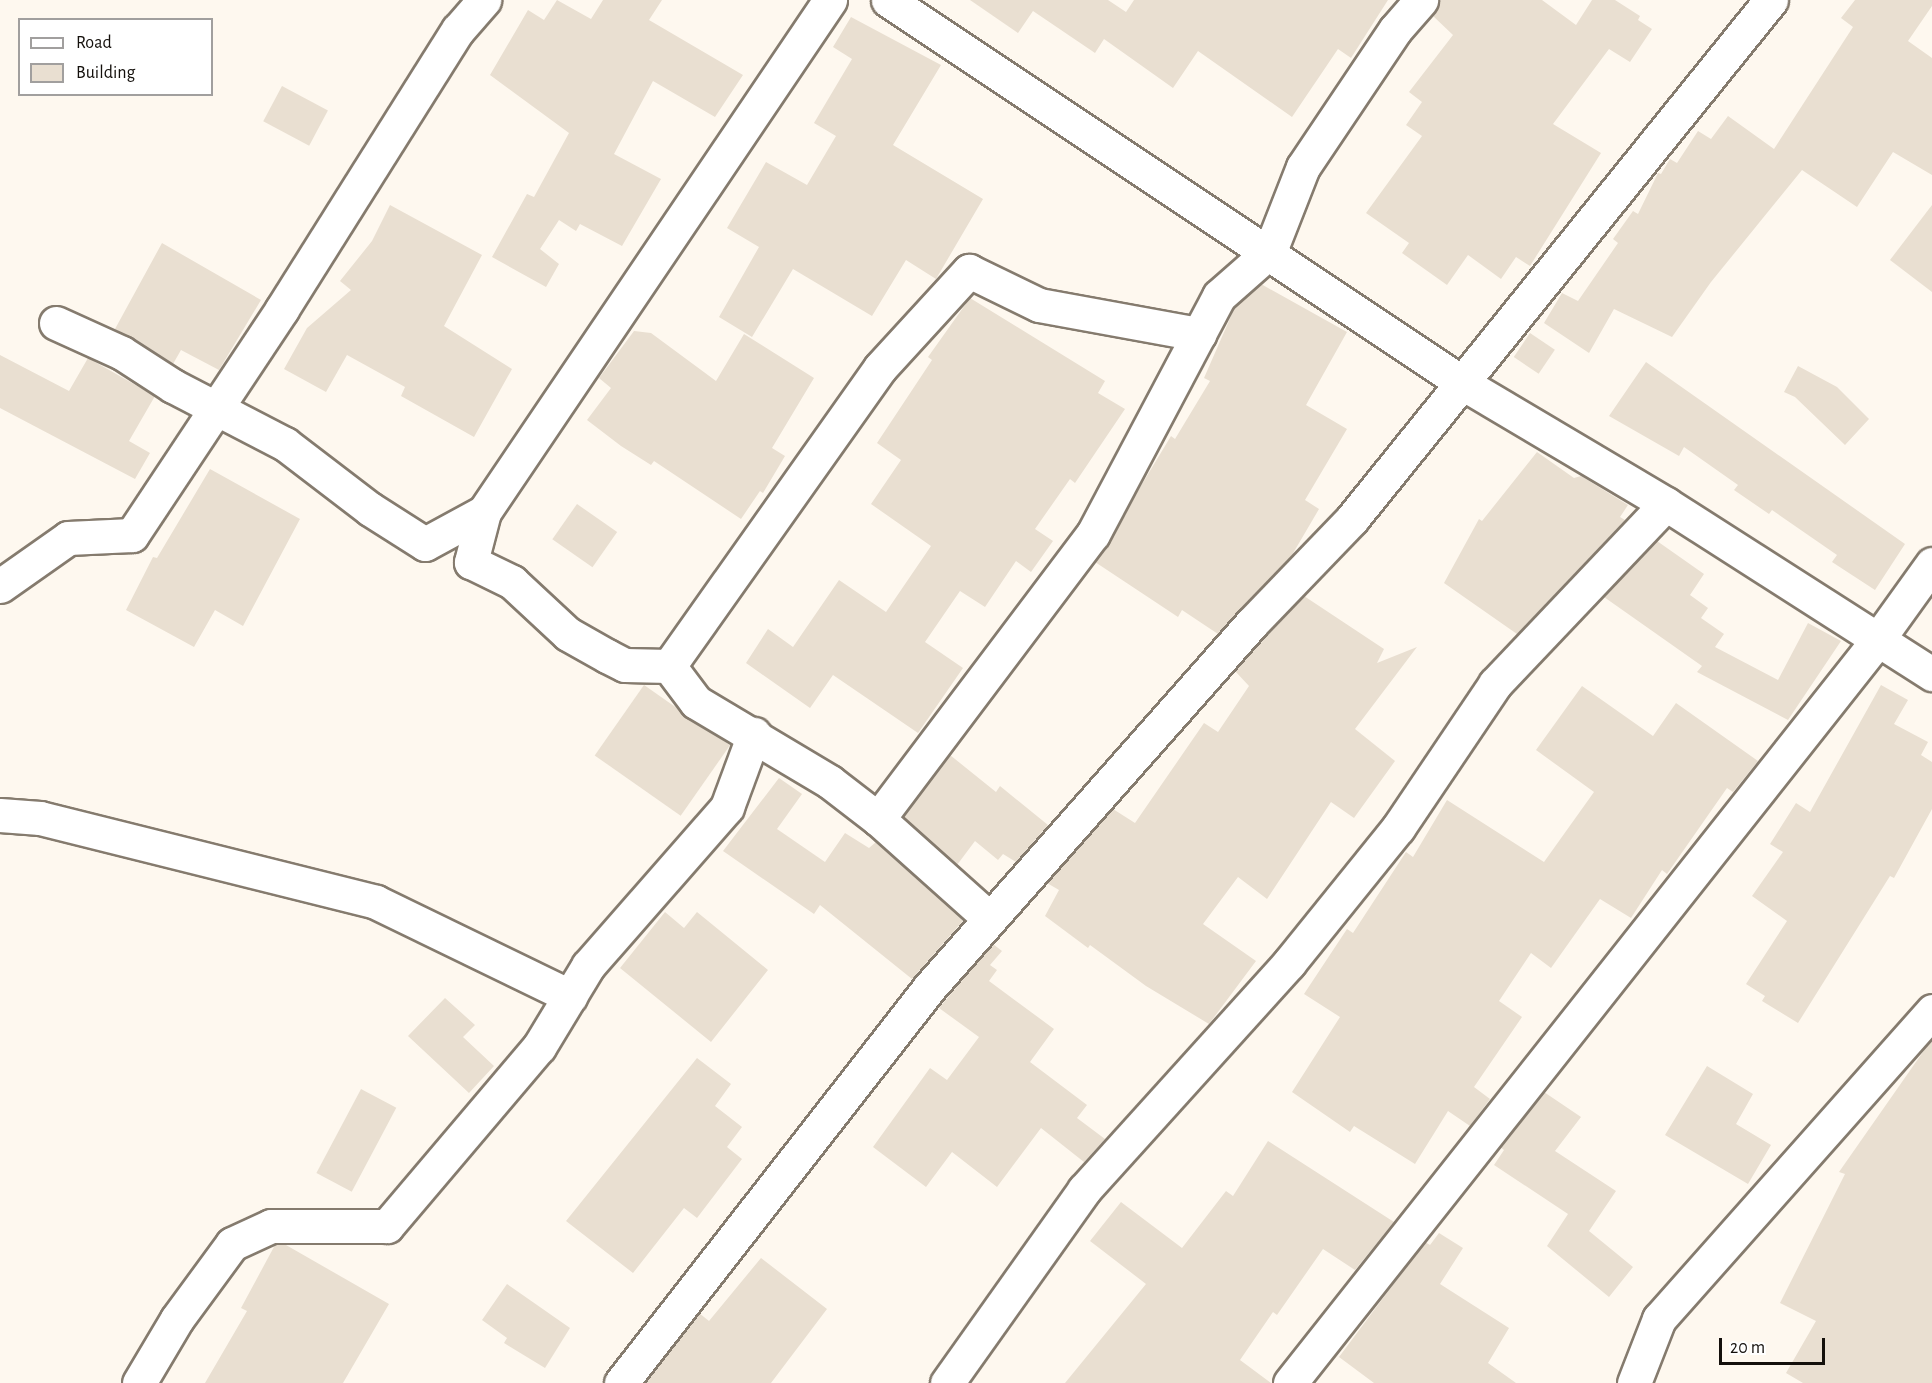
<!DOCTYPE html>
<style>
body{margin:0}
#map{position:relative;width:1932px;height:1383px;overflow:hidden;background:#fef8ef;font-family:"Alegreya Sans",sans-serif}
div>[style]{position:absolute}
.building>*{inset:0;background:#e9dfd1;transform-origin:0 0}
.roads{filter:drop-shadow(2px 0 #857b6e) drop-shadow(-2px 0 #857b6e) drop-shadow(0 2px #857b6e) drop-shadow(0 -2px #857b6e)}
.minor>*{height:33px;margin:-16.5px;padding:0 16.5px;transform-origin:16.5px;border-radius:16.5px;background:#fff}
span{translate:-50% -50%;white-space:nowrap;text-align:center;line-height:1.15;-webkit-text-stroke:5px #fff;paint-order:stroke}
.legend{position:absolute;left:18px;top:18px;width:195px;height:78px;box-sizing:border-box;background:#fff;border:2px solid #a19f9e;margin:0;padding:8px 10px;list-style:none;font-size:18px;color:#14100c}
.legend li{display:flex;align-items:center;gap:12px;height:30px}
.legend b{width:30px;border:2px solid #a19f9e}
.scale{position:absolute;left:1719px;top:1338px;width:106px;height:27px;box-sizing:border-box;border:3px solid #14100c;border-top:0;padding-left:8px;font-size:18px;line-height:21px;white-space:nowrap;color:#14100c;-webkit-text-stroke:4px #fff;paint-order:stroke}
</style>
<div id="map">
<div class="building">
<i style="clip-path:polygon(557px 0,591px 19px,603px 0,662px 0,649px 20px,743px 75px,715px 117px,653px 81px,614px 154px,661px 179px,622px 246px,580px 224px,576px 231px,559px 220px,540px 249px,559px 264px,546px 287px,492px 257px,527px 194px,534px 197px,569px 133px,490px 75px,528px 10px,544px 20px)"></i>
<i style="clip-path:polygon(970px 0,1108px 0,1126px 12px,1134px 0,1388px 0,1351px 58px,1338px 49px,1292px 117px,1198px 51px,1173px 88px,1104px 39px,1095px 53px,1033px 11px,1018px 33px)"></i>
<i style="clip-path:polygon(1439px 0,1542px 0,1576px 25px,1592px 0,1615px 0,1640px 16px,1638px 20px,1652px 29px,1630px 62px,1609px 49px,1553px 124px,1601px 153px,1530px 266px,1516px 257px,1501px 279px,1468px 255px,1447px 285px,1402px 253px,1409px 243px,1366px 213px,1422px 136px,1406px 125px,1422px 102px,1409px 92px,1453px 35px,1432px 15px)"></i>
<i style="clip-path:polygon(1855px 0,1932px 0,1932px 6px,1908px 41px,1932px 58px,1932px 175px,1893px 152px,1857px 207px,1802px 170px,1711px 282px,1672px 337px,1614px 309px,1589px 353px,1544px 323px,1562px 293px,1578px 301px,1618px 243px,1613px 239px,1633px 211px,1638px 214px,1658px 173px,1661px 174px,1670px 159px,1677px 163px,1698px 131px,1711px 139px,1728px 116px,1774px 149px,1853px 27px,1841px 18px)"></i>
<i style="clip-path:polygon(851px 17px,941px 65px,893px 145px,983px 199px,936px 279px,906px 260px,872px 316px,793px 269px,752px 337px,719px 317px,759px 247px,727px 228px,766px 162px,807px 185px,836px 136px,814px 123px,852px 59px,833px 47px)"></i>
<i style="left:282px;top:86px;width:52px;height:40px;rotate:28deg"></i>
<i style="clip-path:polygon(390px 205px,482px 255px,444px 326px,512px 369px,474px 437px,401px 396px,405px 387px,347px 355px,326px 392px,284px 369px,307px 328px,351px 290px,340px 281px,372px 241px)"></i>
<i style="clip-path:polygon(1932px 205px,1932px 292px,1890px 260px)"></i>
<i style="clip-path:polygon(162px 243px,261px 300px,219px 370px,181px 350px,173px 364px,115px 329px)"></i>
<i style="clip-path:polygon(1261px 284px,1347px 332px,1306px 405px,1347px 429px,1305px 500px,1319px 509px,1292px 555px,1218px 634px,1182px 610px,1178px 617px,1095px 562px,1171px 436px,1175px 439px,1210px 381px,1204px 378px,1235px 307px)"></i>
<i style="clip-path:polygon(970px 298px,1105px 381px,1098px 393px,1125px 409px,1075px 483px,1070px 479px,1035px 529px,1053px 541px,1031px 572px,1016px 561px,985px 607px,960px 591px,925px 642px,963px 668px,918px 733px,833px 675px,810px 708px,746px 663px,768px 629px,793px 647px,839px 580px,886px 612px,931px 546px,871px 504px,901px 460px,877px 443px,932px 360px,928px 357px)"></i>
<i style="clip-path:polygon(634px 331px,651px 333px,716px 381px,744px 334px,814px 378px,772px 448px,785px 456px,763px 493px,760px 491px,741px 519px,654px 461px,651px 465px,621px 446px,587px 420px,611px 388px,599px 378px)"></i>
<i style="left:1530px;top:333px;width:30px;height:29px;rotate:34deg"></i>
<i style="clip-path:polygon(0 355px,69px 391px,88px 358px,155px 396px,129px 441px,150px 453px,135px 479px,0 408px)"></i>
<i style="clip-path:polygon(1646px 362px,1905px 544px,1875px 590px,1832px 562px,1837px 555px,1772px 510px,1769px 514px,1734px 490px,1738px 485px,1684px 447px,1679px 456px,1609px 416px)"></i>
<i style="clip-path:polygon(1798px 366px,1837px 387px,1869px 419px,1845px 445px,1795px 397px,1784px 392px)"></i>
<i style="clip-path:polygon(1537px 452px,1574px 478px,1581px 476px,1628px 505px,1620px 517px,1625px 520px,1517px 634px,1444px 583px,1479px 519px,1482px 521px)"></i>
<i style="clip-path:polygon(210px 469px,300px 519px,243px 626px,215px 610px,194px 647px,126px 610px,153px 557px,157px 558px)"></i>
<i style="left:577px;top:504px;width:49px;height:43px;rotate:35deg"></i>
<i style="clip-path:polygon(1657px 541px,1704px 574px,1690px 595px,1708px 608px,1701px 618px,1724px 634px,1715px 647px,1778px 680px,1808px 623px,1841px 641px,1788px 720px,1697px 672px,1702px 666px,1604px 597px)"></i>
<i style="clip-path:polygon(1304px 596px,1384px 649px,1377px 663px,1417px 647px,1355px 729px,1395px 761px,1354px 818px,1331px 802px,1267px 899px,1238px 877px,1203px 924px,1256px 961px,1209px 1024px,1146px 986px,1090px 945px,1088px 948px,1045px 916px,1059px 890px,1047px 883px,1113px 809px,1135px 823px,1204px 723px,1218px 732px,1249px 686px,1235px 671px)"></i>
<i style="left:644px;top:685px;width:105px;height:86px;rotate:35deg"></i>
<i style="clip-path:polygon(1881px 685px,1908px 700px,1894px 724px,1928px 742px,1921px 755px,1932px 762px,1932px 809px,1894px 878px,1890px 876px,1798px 1023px,1762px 1001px,1765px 996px,1746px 984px,1787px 921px,1752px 896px,1783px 852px,1770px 844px,1796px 803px,1810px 812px)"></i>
<i style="clip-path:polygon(1582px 686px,1653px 736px,1676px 703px,1758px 761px,1733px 792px,1727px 788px,1667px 874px,1662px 870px,1631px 918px,1600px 899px,1551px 968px,1531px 953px,1499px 1001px,1522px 1017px,1474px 1087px,1490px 1099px,1470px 1126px,1448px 1111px,1415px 1164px,1354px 1126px,1350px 1132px,1292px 1092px,1340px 1017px,1304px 994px,1347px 929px,1353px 933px,1406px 852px,1413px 857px,1447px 800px,1544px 862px,1594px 792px,1536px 750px)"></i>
<i style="clip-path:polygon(950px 755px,996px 792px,1000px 786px,1048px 825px,1016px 862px,1003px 854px,998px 860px,975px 841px,957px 865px,903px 817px)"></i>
<i style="clip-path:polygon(779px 778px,802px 794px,777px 829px,825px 862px,845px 833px,869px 848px,876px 842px,963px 921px,912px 979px,820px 905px,814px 914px,723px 851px)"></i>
<i style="clip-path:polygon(665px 912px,684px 928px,697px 912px,768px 970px,711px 1042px,620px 968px)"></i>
<i style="clip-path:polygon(993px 944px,1002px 951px,990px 965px,997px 970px,989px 981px,1054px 1029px,1030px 1062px,1087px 1105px,1077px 1118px,1105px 1139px,1084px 1162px,1041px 1128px,997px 1187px,952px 1152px,926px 1187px,873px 1147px,930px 1068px,947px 1080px,979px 1037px,939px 1008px)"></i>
<i style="clip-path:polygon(445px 998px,475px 1025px,463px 1037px,494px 1066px,469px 1093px,408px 1036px)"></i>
<i style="clip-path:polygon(1932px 1039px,1932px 1383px,1803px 1383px,1786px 1373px,1816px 1321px,1780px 1303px,1845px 1174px,1839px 1172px)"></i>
<i style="clip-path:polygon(697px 1058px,731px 1084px,715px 1106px,742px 1127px,727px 1147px,742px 1159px,697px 1218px,684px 1208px,633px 1273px,566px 1221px)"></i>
<i style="clip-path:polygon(1707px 1066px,1753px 1094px,1736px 1124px,1771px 1145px,1748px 1184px,1665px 1135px)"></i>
<i style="left:361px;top:1089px;width:40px;height:95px;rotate:28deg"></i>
<i style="clip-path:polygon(1544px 1092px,1581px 1117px,1555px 1151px,1616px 1191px,1589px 1231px,1633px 1267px,1609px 1297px,1547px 1246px,1568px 1214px,1494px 1165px,1504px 1150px,1500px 1147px)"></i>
<i style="clip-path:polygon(1268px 1141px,1394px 1222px,1355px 1270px,1323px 1249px,1277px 1315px,1273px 1312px,1240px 1360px,1271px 1383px,1065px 1383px,1146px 1284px,1090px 1241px,1121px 1202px,1182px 1248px,1226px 1191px,1233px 1196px)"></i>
<i style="clip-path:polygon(1439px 1233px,1463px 1248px,1440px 1284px,1509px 1328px,1488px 1363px,1516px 1383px,1374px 1383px,1339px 1357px,1425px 1242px,1430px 1245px)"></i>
<i style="clip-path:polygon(275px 1245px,286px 1245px,389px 1304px,343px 1383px,205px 1383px,247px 1311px,241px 1308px)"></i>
<i style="clip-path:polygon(761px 1258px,827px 1309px,771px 1383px,645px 1383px,699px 1313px,709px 1321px)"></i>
<i style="clip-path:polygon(507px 1284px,570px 1328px,545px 1368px,504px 1343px,507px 1338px,482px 1320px)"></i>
</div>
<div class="roads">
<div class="minor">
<i style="left:888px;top:0;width:692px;rotate:33.69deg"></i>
<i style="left:1464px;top:384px;width:235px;rotate:30.7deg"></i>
<i style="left:1666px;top:504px;width:316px;rotate:32.6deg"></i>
<i style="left:56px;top:323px;width:72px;rotate:24.4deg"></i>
<i style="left:122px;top:353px;width:61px;rotate:32.9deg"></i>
<i style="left:173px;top:386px;width:126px;rotate:27.4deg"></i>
<i style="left:285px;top:444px;width:107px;rotate:37.4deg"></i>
<i style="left:370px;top:509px;width:65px;rotate:32.5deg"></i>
<i style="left:425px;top:544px;width:67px;rotate:-28.5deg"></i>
<i style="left:484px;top:512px;width:52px;rotate:104.6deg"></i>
<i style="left:471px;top:562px;width:46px;rotate:26deg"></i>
<i style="left:512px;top:582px;width:76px;rotate:42.9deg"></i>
<i style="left:568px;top:634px;width:45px;rotate:29.4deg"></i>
<i style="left:607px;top:656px;width:20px;rotate:27deg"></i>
<i style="left:625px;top:665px;width:44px;rotate:1.3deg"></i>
<i style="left:669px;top:666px;width:45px;rotate:53.1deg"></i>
<i style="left:696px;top:702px;width:156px;rotate:30.8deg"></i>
<i style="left:830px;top:782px;width:61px;rotate:37.6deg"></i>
<i style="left:484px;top:512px;width:618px;rotate:-55.95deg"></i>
<i style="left:0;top:586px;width:83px;rotate:-35.2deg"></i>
<i style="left:68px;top:538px;width:64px;rotate:-2.7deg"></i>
<i style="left:132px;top:535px;width:271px;rotate:-56.4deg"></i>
<i style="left:282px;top:309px;width:330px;rotate:-57.8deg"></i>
<i style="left:458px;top:30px;width:40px;rotate:-49deg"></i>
<i style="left:669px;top:666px;width:365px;rotate:-54.7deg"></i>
<i style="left:880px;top:368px;width:132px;rotate:-47.5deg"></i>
<i style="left:969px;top:271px;width:78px;rotate:25.9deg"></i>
<i style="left:1039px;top:305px;width:163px;rotate:10.3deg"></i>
<i style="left:0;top:815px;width:40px;rotate:4.3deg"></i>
<i style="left:40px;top:818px;width:346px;rotate:14deg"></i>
<i style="left:376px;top:902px;width:216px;rotate:25.9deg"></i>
<i style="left:990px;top:919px;width:150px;rotate:-138.2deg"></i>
<i style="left:878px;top:819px;width:357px;rotate:-53deg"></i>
<i style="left:1093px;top:534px;width:269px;rotate:-62.1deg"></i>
<i style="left:1219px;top:296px;width:68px;rotate:-41.4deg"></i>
<i style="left:1270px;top:251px;width:90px;rotate:-68.6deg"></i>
<i style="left:1303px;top:167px;width:165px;rotate:-56.1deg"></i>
<i style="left:1395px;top:30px;width:40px;rotate:-49deg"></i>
<i style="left:139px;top:1383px;width:74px;rotate:-59.3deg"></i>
<i style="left:177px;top:1319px;width:93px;rotate:-53.7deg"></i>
<i style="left:232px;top:1244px;width:43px;rotate:-24.8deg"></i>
<i style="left:271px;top:1226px;width:116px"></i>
<i style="left:387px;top:1226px;width:235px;rotate:-49.7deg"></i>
<i style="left:539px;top:1047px;width:95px;rotate:-58.8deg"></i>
<i style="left:588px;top:966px;width:211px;rotate:-48.8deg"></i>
<i style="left:727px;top:807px;width:78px;rotate:-69.7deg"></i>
<i style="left:621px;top:1383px;width:501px;rotate:-52.05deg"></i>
<i style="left:929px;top:988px;width:487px;rotate:-48.5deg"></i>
<i style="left:1252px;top:623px;width:144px;rotate:-46.1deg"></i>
<i style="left:1352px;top:519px;width:667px;rotate:-51.09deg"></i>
<i style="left:947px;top:1383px;width:237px;rotate:-54.6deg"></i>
<i style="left:1084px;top:1190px;width:306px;rotate:-47.9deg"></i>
<i style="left:1289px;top:963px;width:174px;rotate:-51.1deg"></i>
<i style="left:1398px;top:828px;width:174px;rotate:-56deg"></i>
<i style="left:1495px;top:684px;width:248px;rotate:-46.5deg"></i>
<i style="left:1290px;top:1383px;width:945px;rotate:-51.66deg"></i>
<i style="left:1876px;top:642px;width:96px;rotate:-54.3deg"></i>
<i style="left:1634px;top:1383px;width:69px;rotate:-68.7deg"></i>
<i style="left:1659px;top:1319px;width:412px;rotate:-48.4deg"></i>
</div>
</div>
<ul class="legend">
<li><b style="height:8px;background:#fff"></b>Road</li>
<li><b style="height:16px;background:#e9dfd1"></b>Building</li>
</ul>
<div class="scale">20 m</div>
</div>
